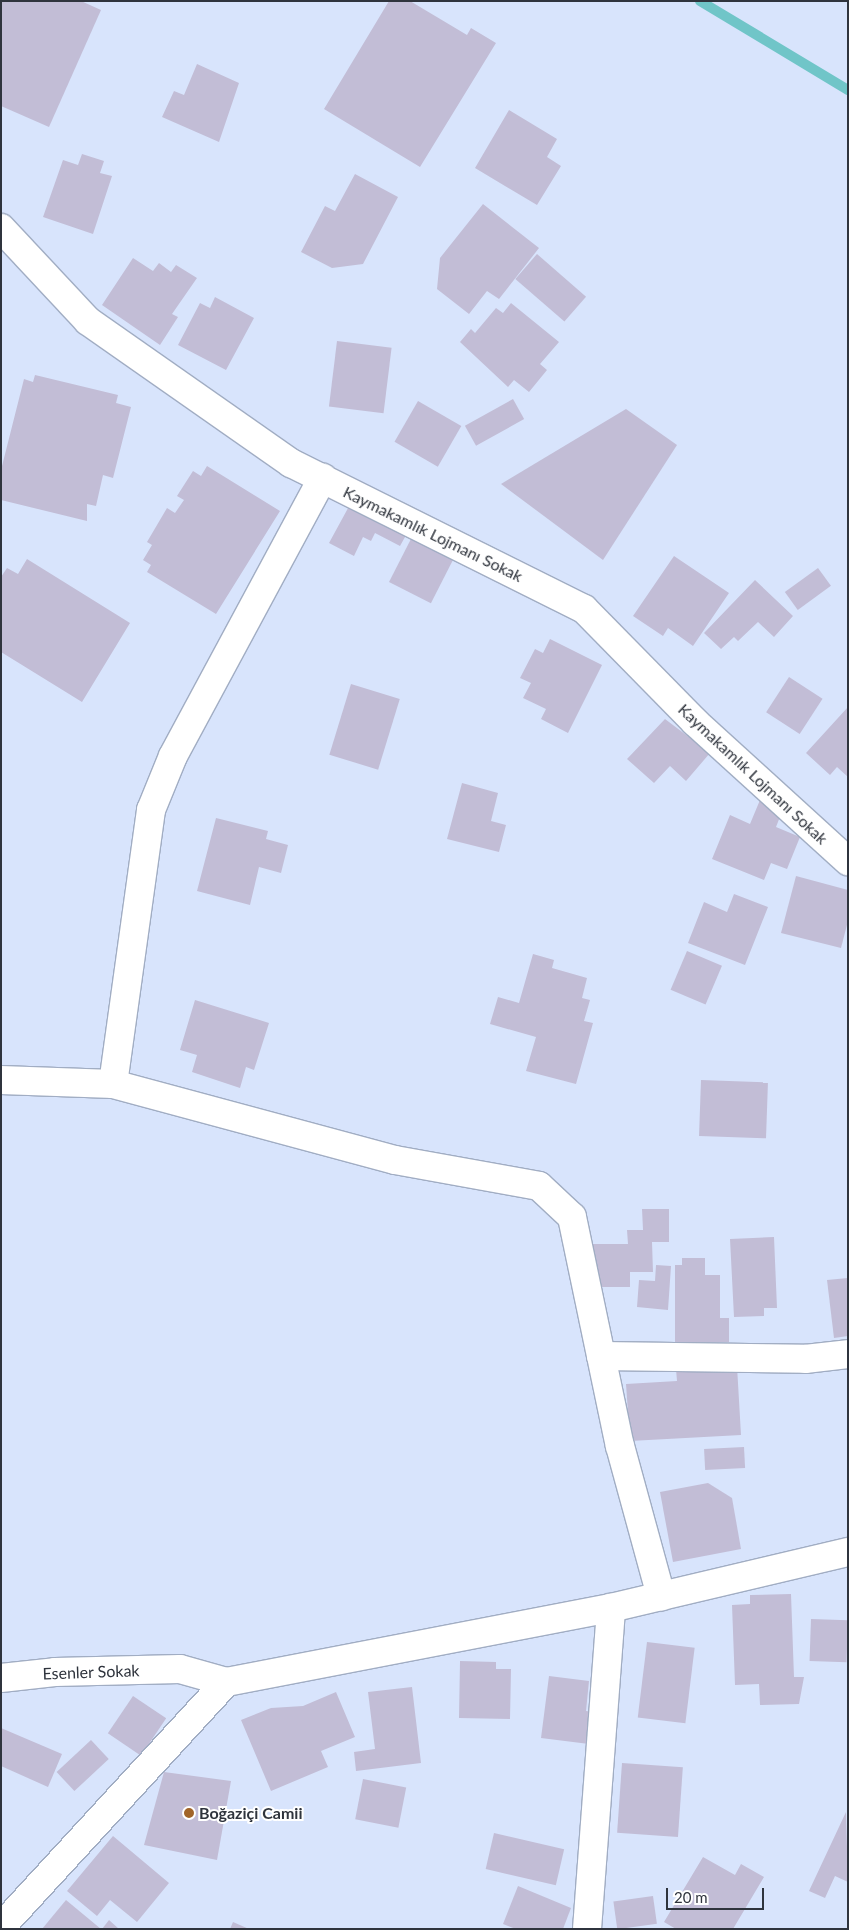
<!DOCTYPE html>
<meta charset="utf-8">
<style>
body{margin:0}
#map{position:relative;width:849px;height:1930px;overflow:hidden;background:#d8e4fc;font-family:Lato,sans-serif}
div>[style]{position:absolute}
.stream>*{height:10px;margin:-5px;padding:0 5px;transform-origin:5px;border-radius:5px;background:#70c5c8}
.building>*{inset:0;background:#c2bdd6;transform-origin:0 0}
.roads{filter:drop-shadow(1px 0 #a1adc3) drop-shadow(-1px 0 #a1adc3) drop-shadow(0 1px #a1adc3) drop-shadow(0 -1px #a1adc3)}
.street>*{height:28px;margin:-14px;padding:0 14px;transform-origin:14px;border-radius:14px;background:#fff}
.dots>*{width:14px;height:14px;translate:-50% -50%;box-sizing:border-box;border:2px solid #fff;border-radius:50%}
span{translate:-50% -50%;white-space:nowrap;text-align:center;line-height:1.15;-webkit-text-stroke:4px #fff;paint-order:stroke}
.street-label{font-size:16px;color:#2f343d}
.poi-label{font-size:16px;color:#2f343d;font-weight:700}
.left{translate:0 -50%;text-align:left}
.frame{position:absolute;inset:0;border:2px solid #2f343d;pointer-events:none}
.scale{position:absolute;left:666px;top:1888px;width:98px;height:22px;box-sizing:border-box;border:2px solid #2f343d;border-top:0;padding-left:6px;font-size:15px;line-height:18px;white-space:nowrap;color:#2f343d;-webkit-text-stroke:4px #fff;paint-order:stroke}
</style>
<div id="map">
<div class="stream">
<i style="left:700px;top:1px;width:173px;rotate:31deg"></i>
</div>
<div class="building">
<i style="clip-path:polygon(1px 1px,81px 1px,101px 10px,49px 127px,1px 106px)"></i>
<i style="clip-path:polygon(389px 1px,410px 1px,467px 35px,471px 28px,496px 43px,420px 167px,324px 109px)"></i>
<i style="clip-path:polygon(197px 64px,239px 83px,219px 142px,162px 117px,174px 91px,184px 95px)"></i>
<i style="clip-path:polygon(509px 110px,557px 139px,547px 157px,561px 166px,537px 205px,475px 168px)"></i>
<i style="clip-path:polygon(82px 154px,104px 161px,100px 173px,112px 176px,93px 234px,43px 217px,63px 160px,78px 165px)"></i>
<i style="clip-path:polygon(355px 174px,398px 197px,363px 264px,332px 268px,301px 252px,325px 206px,335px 211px)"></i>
<i style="clip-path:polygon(483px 204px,539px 248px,499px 299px,487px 291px,469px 314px,437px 289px,440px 258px)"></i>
<i style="left:537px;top:254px;width:65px;height:33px;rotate:41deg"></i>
<i style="clip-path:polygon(133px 258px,153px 271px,159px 263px,171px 272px,176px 265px,197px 278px,172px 314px,178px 317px,160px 345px,102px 305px)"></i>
<i style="clip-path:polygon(215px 297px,254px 318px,226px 370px,178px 345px,200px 303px,210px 308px)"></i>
<i style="clip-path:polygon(511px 303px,559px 342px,540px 364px,547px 370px,529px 392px,514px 380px,508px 387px,460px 342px,471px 329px,475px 333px,496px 308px,503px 313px)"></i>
<i style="left:337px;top:341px;width:55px;height:66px;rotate:7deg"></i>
<i style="clip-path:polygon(35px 375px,118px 395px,116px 403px,131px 407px,113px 478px,103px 475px,96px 506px,87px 504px,87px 521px,1px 500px,1px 470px,24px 379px,33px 382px)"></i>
<i style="left:513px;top:399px;width:23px;height:55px;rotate:61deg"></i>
<i style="left:418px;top:401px;width:50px;height:47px;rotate:30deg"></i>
<i style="clip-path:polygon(626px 409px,677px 445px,603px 560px,501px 484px)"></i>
<i style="clip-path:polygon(207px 466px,280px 511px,216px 614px,147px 572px,151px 565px,143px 560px,152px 545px,147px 542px,167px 508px,175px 513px,184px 500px,177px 496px,193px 471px,201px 476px)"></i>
<i style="clip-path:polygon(353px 499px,410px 528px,400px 546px,375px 533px,371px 541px,363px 537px,354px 556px,329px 543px)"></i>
<i style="left:414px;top:533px;width:47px;height:55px;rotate:27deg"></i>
<i style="clip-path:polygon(674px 556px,729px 593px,693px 646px,668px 628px,663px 636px,633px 616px)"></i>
<i style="clip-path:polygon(27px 559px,130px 623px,82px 702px,1px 652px,1px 577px,7px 568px,18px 574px)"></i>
<i style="left:818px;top:568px;width:22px;height:41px;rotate:54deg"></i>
<i style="clip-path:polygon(755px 580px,793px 616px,774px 637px,758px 622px,738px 641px,734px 637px,721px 649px,704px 633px)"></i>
<i style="clip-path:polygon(550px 639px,602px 665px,568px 733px,541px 719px,546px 709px,523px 698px,531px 683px,520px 678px,535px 649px,543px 653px)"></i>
<i style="left:789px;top:677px;width:40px;height:42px;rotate:33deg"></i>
<i style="left:351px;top:684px;width:51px;height:74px;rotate:17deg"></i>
<i style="clip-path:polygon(848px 707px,848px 777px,837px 767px,830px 775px,806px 753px)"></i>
<i style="clip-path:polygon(665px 719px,710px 753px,686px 781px,670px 766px,654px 783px,627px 759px)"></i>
<i style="clip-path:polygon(462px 783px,498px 793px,491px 821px,506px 825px,499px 852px,447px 839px)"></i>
<i style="clip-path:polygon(760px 800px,783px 809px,776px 827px,800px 837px,787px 869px,771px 863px,764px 880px,712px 859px,730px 815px,750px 824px)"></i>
<i style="clip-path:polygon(216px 818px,268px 831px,266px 839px,288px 845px,281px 873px,259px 867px,250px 905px,197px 891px)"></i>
<i style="clip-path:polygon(796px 876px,848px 890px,848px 921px,841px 948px,781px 933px)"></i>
<i style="clip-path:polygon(734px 894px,768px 907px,745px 965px,688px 943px,704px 902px,727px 912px)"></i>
<i style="left:687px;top:951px;width:38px;height:42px;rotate:23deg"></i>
<i style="clip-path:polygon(533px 954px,554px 960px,552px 968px,587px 978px,582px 998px,590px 1000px,584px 1021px,593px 1023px,576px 1084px,526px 1071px,536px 1037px,490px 1024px,498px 997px,519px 1003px)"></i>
<i style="clip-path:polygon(195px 1000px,269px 1023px,254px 1070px,246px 1067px,240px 1088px,192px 1072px,197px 1055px,180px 1050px)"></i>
<i style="left:701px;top:1080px;width:67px;height:56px;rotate:2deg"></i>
<i style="clip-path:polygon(642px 1209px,669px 1209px,669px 1242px,652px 1242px,653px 1272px,630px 1272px,630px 1287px,593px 1287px,593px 1244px,628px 1244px,627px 1230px,643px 1230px)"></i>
<i style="clip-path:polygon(774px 1237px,777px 1308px,764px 1308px,764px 1316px,734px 1317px,730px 1239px)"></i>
<i style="clip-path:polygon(682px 1258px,705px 1258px,705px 1275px,720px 1275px,720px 1318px,729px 1318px,729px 1342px,675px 1342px,675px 1265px,682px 1265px)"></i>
<i style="clip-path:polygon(656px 1265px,671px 1266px,668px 1310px,637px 1307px,639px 1280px,655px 1281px)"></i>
<i style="clip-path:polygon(848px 1278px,848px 1336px,834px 1338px,827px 1280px)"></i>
<i style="clip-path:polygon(737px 1366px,741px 1435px,630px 1441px,626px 1384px,677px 1381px,676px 1369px)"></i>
<i style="left:744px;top:1447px;width:21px;height:40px;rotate:87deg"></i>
<i style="clip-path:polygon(708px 1483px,732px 1498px,741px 1549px,673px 1562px,660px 1492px)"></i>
<i style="clip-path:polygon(791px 1594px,794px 1677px,804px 1677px,799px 1704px,760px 1705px,759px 1684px,735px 1685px,732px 1605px,750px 1604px,750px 1595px)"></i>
<i style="left:811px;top:1619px;width:37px;height:42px;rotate:2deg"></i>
<i style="left:647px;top:1642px;width:48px;height:76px;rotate:7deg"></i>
<i style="clip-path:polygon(460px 1661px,496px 1662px,496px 1669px,511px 1669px,510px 1719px,459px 1718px)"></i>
<i style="clip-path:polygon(549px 1676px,589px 1681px,586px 1711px,593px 1712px,589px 1744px,541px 1738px)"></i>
<i style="clip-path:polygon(412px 1687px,421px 1763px,356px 1771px,354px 1752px,375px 1749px,368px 1692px)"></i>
<i style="clip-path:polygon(336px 1692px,355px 1737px,321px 1751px,328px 1767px,271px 1791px,241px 1720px,271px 1708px,303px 1706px)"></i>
<i style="left:133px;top:1696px;width:40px;height:45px;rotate:34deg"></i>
<i style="clip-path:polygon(1px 1728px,62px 1754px,48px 1787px,1px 1766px)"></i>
<i style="left:91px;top:1740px;width:26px;height:47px;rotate:47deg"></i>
<i style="left:622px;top:1763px;width:61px;height:70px;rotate:4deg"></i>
<i style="clip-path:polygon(164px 1772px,231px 1781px,217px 1860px,144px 1845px)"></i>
<i style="left:363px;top:1779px;width:44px;height:41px;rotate:11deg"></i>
<i style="clip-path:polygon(846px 1812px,848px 1882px,835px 1876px,825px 1898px,809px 1891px)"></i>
<i style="left:494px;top:1833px;width:72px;height:37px;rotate:13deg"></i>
<i style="clip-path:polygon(113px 1836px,169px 1883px,137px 1922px,110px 1900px,97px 1916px,67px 1891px)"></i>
<i style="clip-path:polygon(703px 1857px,735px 1875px,741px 1864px,764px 1877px,733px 1929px,676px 1929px,664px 1922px)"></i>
<i style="clip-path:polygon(518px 1886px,571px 1908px,563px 1929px,516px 1929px,503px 1924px)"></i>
<i style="left:653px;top:1896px;width:28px;height:40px;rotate:82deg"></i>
<i style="clip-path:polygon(66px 1900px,101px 1929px,42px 1929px)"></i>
<i style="clip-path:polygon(109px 1920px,119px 1929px,102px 1929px)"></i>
<i style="clip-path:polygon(233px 1922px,249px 1929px,230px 1929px)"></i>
</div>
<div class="roads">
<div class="street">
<i style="left:1px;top:228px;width:127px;rotate:46.9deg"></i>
<i style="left:88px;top:321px;width:248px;rotate:35deg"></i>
<i style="left:291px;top:463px;width:327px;rotate:26.5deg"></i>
<i style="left:584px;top:609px;width:158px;rotate:45.5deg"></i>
<i style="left:695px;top:722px;width:207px;rotate:42.3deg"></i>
<i style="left:1px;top:1080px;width:112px;rotate:2deg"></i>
<i style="left:113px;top:1084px;width:292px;rotate:15.1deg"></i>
<i style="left:395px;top:1160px;width:146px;rotate:10.2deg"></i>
<i style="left:539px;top:1186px;width:45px;rotate:43.2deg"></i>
<i style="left:572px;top:1217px;width:234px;rotate:78.2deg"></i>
<i style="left:620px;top:1446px;width:156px;rotate:74.7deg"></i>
<i style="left:113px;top:1084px;width:277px;rotate:-82.1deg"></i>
<i style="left:151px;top:810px;width:58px;rotate:-67.8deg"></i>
<i style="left:173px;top:756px;width:316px;rotate:-61.7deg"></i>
<i style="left:601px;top:1356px;width:204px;rotate:0.8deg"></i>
<i style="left:805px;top:1359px;width:43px;rotate:-6.6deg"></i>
<i style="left:1px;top:1678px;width:54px;rotate:-6.3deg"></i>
<i style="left:55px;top:1672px;width:125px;rotate:-1.4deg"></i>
<i style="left:180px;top:1669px;width:48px;rotate:15.8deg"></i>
<i style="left:226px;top:1682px;width:392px;rotate:-10.9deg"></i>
<i style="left:611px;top:1608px;width:244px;rotate:-13.3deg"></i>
<i style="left:1px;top:1927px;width:333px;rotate:-47.4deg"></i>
<i style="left:587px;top:1929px;width:322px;rotate:-85.7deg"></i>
</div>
</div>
<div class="dots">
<i style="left:189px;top:1813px;background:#a16428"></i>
</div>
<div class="street-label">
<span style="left:433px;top:534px;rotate:26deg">Kaymakamlık Lojmanı Sokak</span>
<span style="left:753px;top:774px;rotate:43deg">Kaymakamlık Lojmanı Sokak</span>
<span style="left:91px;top:1672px;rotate:-2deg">Esenler Sokak</span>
</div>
<div class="poi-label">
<span class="left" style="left:199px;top:1813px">Boğaziçi Camii</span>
</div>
<div class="frame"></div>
<div class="scale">20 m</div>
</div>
